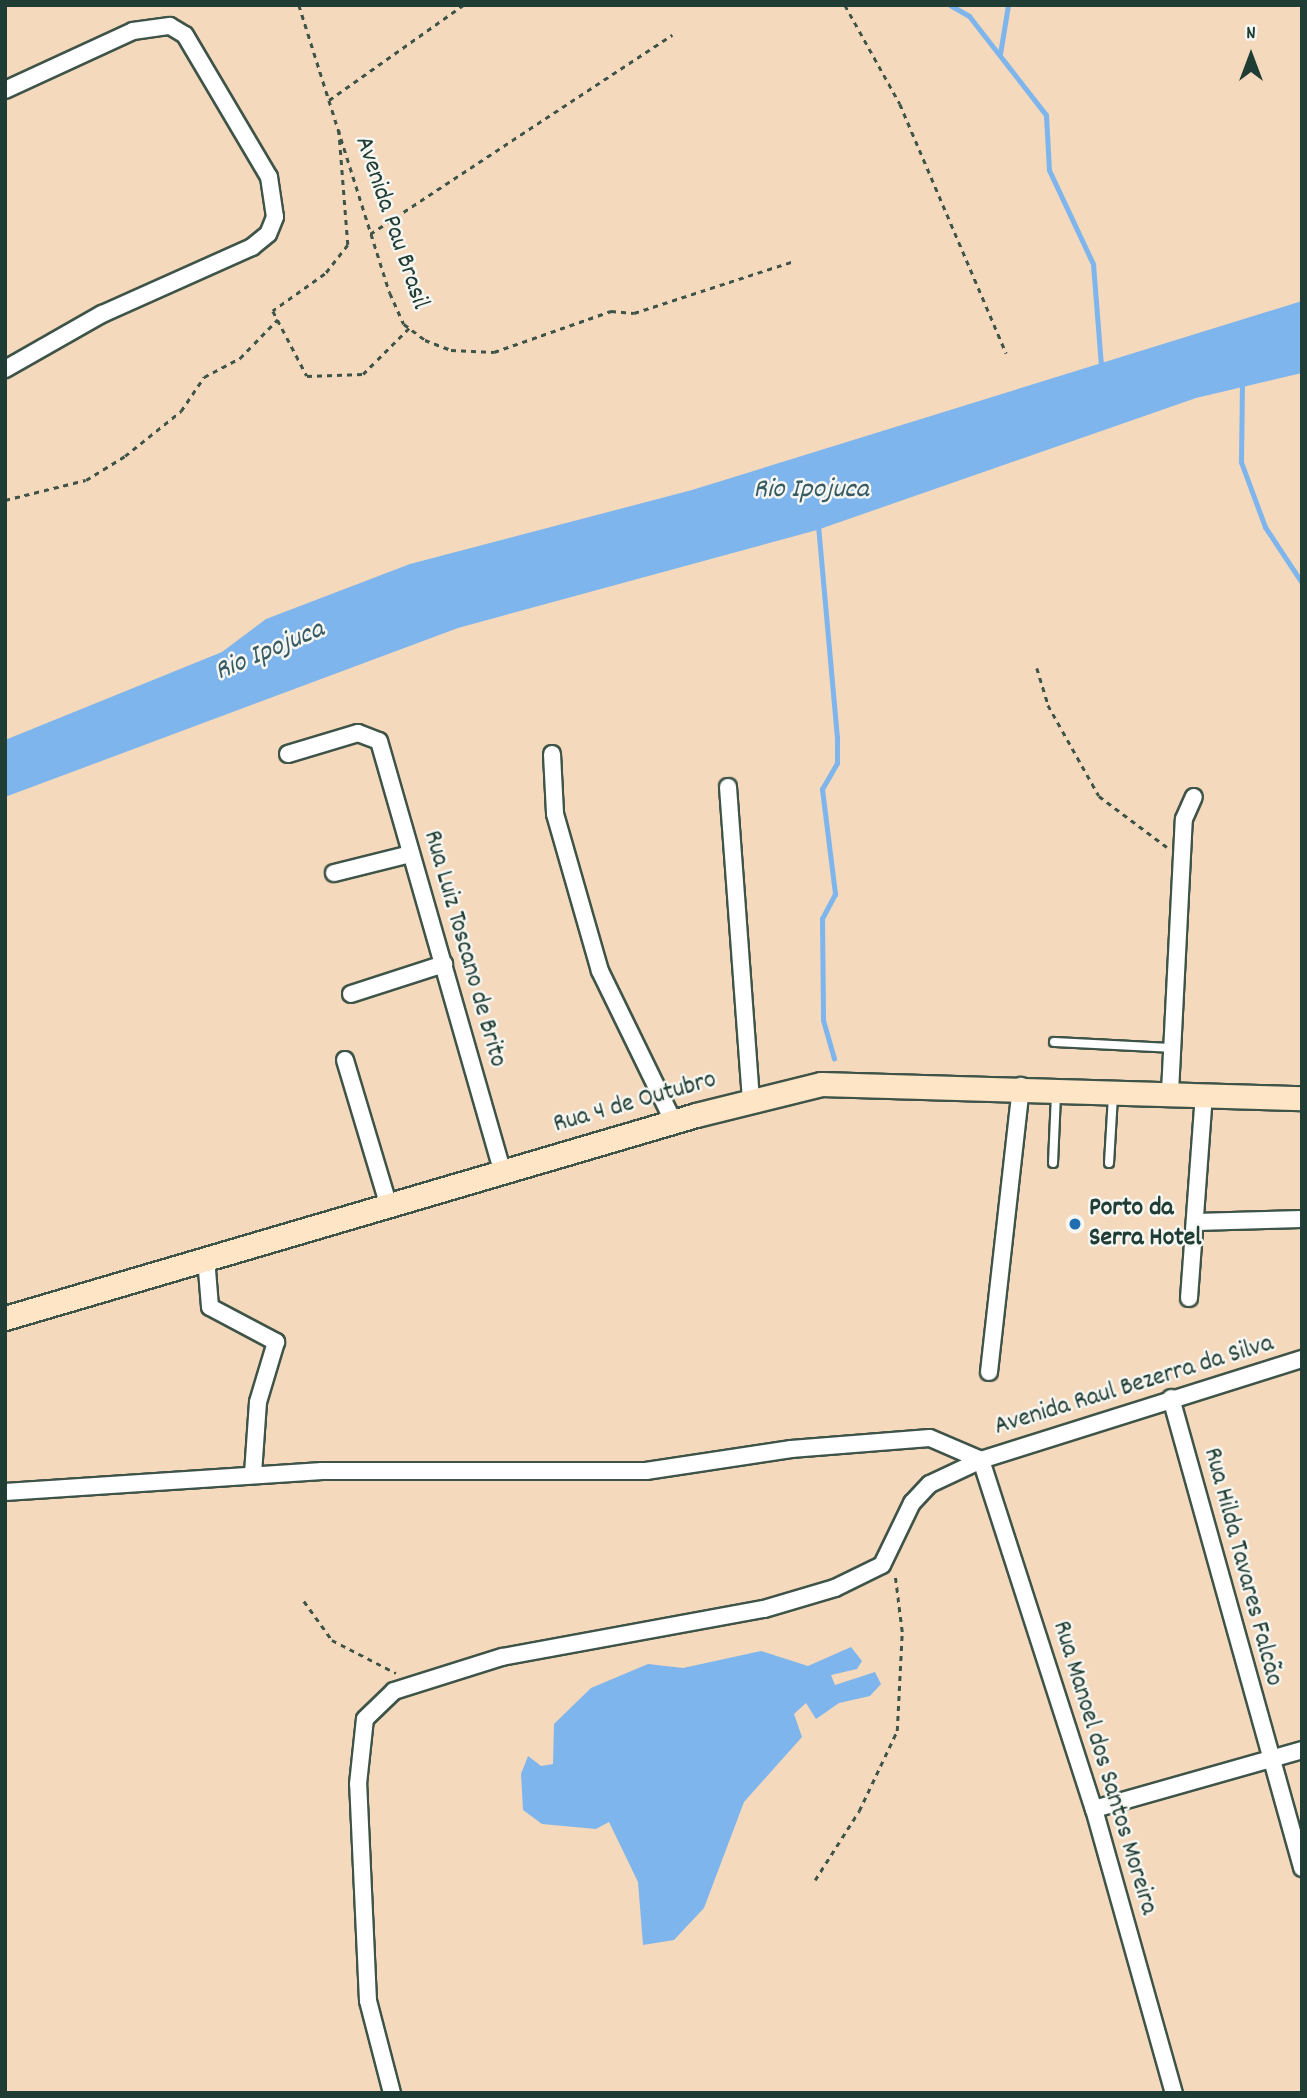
<!DOCTYPE html>
<meta charset="utf-8">
<style>
body{margin:0}
#map{position:relative;width:1307px;height:2098px;overflow:hidden;background:#f4d9bc;font-family:Dekko,sans-serif}
div>[style]{position:absolute}
.water>*{inset:0;background:#7eb5ed}
.stream>*{height:5px;margin:-2.5px;padding:0 2.5px;transform-origin:2.5px;border-radius:2.5px;background:#7eb5ed}
.path>*{height:2.5px;margin-top:-1.25px;transform-origin:0;background:repeating-linear-gradient(90deg,#3f5448 0 5px,transparent 0 10px)}
.roads{filter:drop-shadow(2px 0 #3f5448) drop-shadow(-2px 0 #3f5448) drop-shadow(0 2px #3f5448) drop-shadow(0 -2px #3f5448)}
.service>*{height:8px;margin:-4px;padding:0 4px;transform-origin:4px;border-radius:4px;background:#fff}
.minor>*{height:16px;margin:-8px;padding:0 8px;transform-origin:8px;border-radius:8px;background:#fff}
.secondary>*{height:23px;margin:-11.5px;padding:0 11.5px;transform-origin:11.5px;border-radius:11.5px;background:#fee5c5}
.dots>*{width:19px;height:19px;translate:-50% -50%;box-sizing:border-box;border:4px solid #f6f6f2;border-radius:50%}
span{translate:-50% -50%;white-space:nowrap;text-align:center;line-height:1.15;-webkit-text-stroke:5px #f6f6f2;paint-order:stroke}
.street-label{font-size:26px;color:#1f3d34}
.poi-label{font-size:26px;color:#1f3d34;font-weight:700}
.left{translate:0 -50%;text-align:left}
.water-label{font-size:28px;color:#375b62;font-style:italic}
.frame{position:absolute;inset:0;border:7px solid #1f3d34;pointer-events:none}
.north{position:absolute;left:1216px;top:21px;width:70px;height:70px;-webkit-text-stroke:5px #f6f6f2;paint-order:stroke;rotate:0deg;font-size:19px;font-weight:700;line-height:28px;text-align:center;color:#1f3d34}
.north::after{content:'';display:block;margin:auto;width:24px;height:32px;background:#1f3d34;clip-path:polygon(50% 0,100% 100%,50% 72%,0 100%)}
</style>
<div id="map">
<div class="water">
<i style="clip-path:polygon(1302px 301px,1302px 373px,1196px 398px,817px 530px,458px 628px,5px 797px,5px 740px,222px 652px,266px 619px,410px 564px,692px 490px)"></i>
<i style="clip-path:polygon(851px 1647px,862px 1661px,857px 1669px,831px 1675px,835px 1685px,875px 1672px,881px 1684px,870px 1696px,839px 1703px,816px 1719px,806px 1703px,794px 1714px,802px 1737px,744px 1802px,704px 1908px,674px 1940px,643px 1945px,638px 1882px,609px 1822px,596px 1829px,542px 1824px,523px 1810px,521px 1774px,528px 1756px,541px 1766px,553px 1764px,554px 1724px,591px 1688px,648px 1664px,683px 1668px,761px 1651px,808px 1666px)"></i>
</div>
<div class="stream">
<i style="left:950px;top:5px;width:22px;rotate:30deg"></i>
<i style="left:969px;top:16px;width:125px;rotate:52.1deg"></i>
<i style="left:1046px;top:115px;width:55px;rotate:86.9deg"></i>
<i style="left:1049px;top:170px;width:104px;rotate:64.9deg"></i>
<i style="left:1093px;top:264px;width:102px;rotate:85.5deg"></i>
<i style="left:1000px;top:54px;width:50px;rotate:-80.7deg"></i>
<i style="left:1242px;top:381px;width:81px;rotate:90.7deg"></i>
<i style="left:1241px;top:462px;width:69px;rotate:69.7deg"></i>
<i style="left:1265px;top:527px;width:67px;rotate:56.5deg"></i>
<i style="left:818px;top:525px;width:213px;rotate:84.9deg"></i>
<i style="left:837px;top:737px;width:26px;rotate:90deg"></i>
<i style="left:837px;top:763px;width:30px;rotate:120deg"></i>
<i style="left:822px;top:789px;width:106px;rotate:82.9deg"></i>
<i style="left:835px;top:894px;width:27px;rotate:118deg"></i>
<i style="left:822px;top:918px;width:102px;rotate:89.4deg"></i>
<i style="left:823px;top:1020px;width:40px;rotate:74deg"></i>
</div>
<div class="path">
<i style="left:299px;top:5px;width:302px;rotate:72.5deg"></i>
<i style="left:390px;top:293px;width:34px;rotate:66deg"></i>
<i style="left:404px;top:324px;width:26px;rotate:37deg"></i>
<i style="left:425px;top:340px;width:28px;rotate:21deg"></i>
<i style="left:451px;top:350px;width:43px;rotate:2.7deg"></i>
<i style="left:494px;top:352px;width:124px;rotate:-19.3deg"></i>
<i style="left:611px;top:311px;width:23px;rotate:5deg"></i>
<i style="left:634px;top:313px;width:168px;rotate:-18deg"></i>
<i style="left:845px;top:5px;width:113px;rotate:60.9deg"></i>
<i style="left:900px;top:104px;width:271px;rotate:66.9deg"></i>
<i style="left:329px;top:100px;width:164px;rotate:-35.3deg"></i>
<i style="left:339px;top:130px;width:115px;rotate:85.5deg"></i>
<i style="left:348px;top:245px;width:37px;rotate:128deg"></i>
<i style="left:325px;top:274px;width:64px;rotate:144.6deg"></i>
<i style="left:273px;top:311px;width:73px;rotate:62.4deg"></i>
<i style="left:307px;top:376px;width:56px;rotate:-2deg"></i>
<i style="left:363px;top:374px;width:65px;rotate:-45deg"></i>
<i style="left:370px;top:234px;width:362px;rotate:-33.4deg"></i>
<i style="left:5px;top:500px;width:83px;rotate:-13.9deg"></i>
<i style="left:86px;top:480px;width:46px;rotate:-31.6deg"></i>
<i style="left:125px;top:456px;width:72px;rotate:-38.8deg"></i>
<i style="left:181px;top:411px;width:41px;rotate:-55.9deg"></i>
<i style="left:204px;top:377px;width:41px;rotate:-27.8deg"></i>
<i style="left:240px;top:358px;width:54px;rotate:-45.7deg"></i>
<i style="left:1037px;top:668px;width:39px;rotate:73deg"></i>
<i style="left:1048px;top:705px;width:104px;rotate:60.7deg"></i>
<i style="left:1099px;top:796px;width:85px;rotate:36.9deg"></i>
<i style="left:304px;top:1601px;width:48px;rotate:54.3deg"></i>
<i style="left:332px;top:1640px;width:72px;rotate:27.3deg"></i>
<i style="left:815px;top:1880px;width:82px;rotate:-57.5deg"></i>
<i style="left:859px;top:1811px;width:89px;rotate:-64.6deg"></i>
<i style="left:897px;top:1731px;width:99px;rotate:-87.1deg"></i>
<i style="left:902px;top:1632px;width:56px;rotate:-97.1deg"></i>
</div>
<div class="roads">
<div class="service">
<i style="left:1054px;top:1042px;width:117px;rotate:2.9deg"></i>
<i style="left:1053px;top:1163px;width:69px;rotate:-87.5deg"></i>
<i style="left:1109px;top:1163px;width:68px;rotate:-86.6deg"></i>
</div>
<div class="minor">
<i style="left:5px;top:90px;width:141px;rotate:-24.7deg"></i>
<i style="left:133px;top:31px;width:37px;rotate:-8deg"></i>
<i style="left:170px;top:26px;width:17px;rotate:31deg"></i>
<i style="left:185px;top:35px;width:165px;rotate:59.4deg"></i>
<i style="left:269px;top:177px;width:40px;rotate:81.5deg"></i>
<i style="left:275px;top:217px;width:18px;rotate:112deg"></i>
<i style="left:268px;top:234px;width:21px;rotate:141deg"></i>
<i style="left:252px;top:247px;width:164px;rotate:155.9deg"></i>
<i style="left:102px;top:314px;width:112px;rotate:150.4deg"></i>
<i style="left:288px;top:754px;width:73px;rotate:-16.7deg"></i>
<i style="left:358px;top:733px;width:22px;rotate:21deg"></i>
<i style="left:379px;top:741px;width:447px;rotate:74deg"></i>
<i style="left:552px;top:754px;width:60px;rotate:87.1deg"></i>
<i style="left:555px;top:814px;width:163px;rotate:74deg"></i>
<i style="left:600px;top:971px;width:167px;rotate:64deg"></i>
<i style="left:728px;top:787px;width:313px;rotate:85.8deg"></i>
<i style="left:334px;top:873px;width:78px;rotate:-14deg"></i>
<i style="left:351px;top:994px;width:98px;rotate:-17.9deg"></i>
<i style="left:345px;top:1060px;width:149px;rotate:73.3deg"></i>
<i style="left:1170px;top:1092px;width:273px;rotate:-87.1deg"></i>
<i style="left:1184px;top:819px;width:24px;rotate:-66deg"></i>
<i style="left:1195px;top:1222px;width:107px;rotate:-1.6deg"></i>
<i style="left:206px;top:1258px;width:49px;rotate:85.3deg"></i>
<i style="left:210px;top:1307px;width:75px;rotate:27.9deg"></i>
<i style="left:276px;top:1342px;width:63px;rotate:106.7deg"></i>
<i style="left:258px;top:1402px;width:72px;rotate:94deg"></i>
<i style="left:1189px;top:1298px;width:205px;rotate:-85.8deg"></i>
<i style="left:989px;top:1372px;width:288px;rotate:-83.6deg"></i>
<i style="left:1171px;top:1398px;width:488px;rotate:74.4deg"></i>
<i style="left:981px;top:1460px;width:367px;rotate:72.1deg"></i>
<i style="left:1094px;top:1809px;width:295px;rotate:74.3deg"></i>
<i style="left:5px;top:1492px;width:318px;rotate:-3.8deg"></i>
<i style="left:322px;top:1471px;width:324px"></i>
<i style="left:646px;top:1471px;width:147px;rotate:-8.6deg"></i>
<i style="left:791px;top:1449px;width:139px;rotate:-4.5deg"></i>
<i style="left:930px;top:1438px;width:56px;rotate:23.3deg"></i>
<i style="left:1094px;top:1809px;width:216px;rotate:-15.8deg"></i>
<i style="left:392px;top:2093px;width:95px;rotate:-104.6deg"></i>
<i style="left:368px;top:2001px;width:217px;rotate:-92.6deg"></i>
<i style="left:358px;top:1784px;width:65px;rotate:-83.9deg"></i>
<i style="left:365px;top:1719px;width:40px;rotate:-44deg"></i>
<i style="left:394px;top:1691px;width:113px;rotate:-17.5deg"></i>
<i style="left:502px;top:1657px;width:266px;rotate:-10.4deg"></i>
<i style="left:764px;top:1609px;width:74px;rotate:-16.5deg"></i>
<i style="left:835px;top:1588px;width:52px;rotate:-26.1deg"></i>
<i style="left:882px;top:1565px;width:69px;rotate:-64.2deg"></i>
<i style="left:912px;top:1503px;width:26px;rotate:-47deg"></i>
<i style="left:930px;top:1484px;width:56px;rotate:-25.2deg"></i>
<i style="left:981px;top:1460px;width:337px;rotate:-17.5deg"></i>
</div>
<div class="secondary">
<i style="left:5px;top:1318px;width:720px;rotate:-16.37deg"></i>
<i style="left:696px;top:1115px;width:129px;rotate:-13.9deg"></i>
<i style="left:821px;top:1084px;width:481px;rotate:1.7deg"></i>
</div>
</div>
<div class="dots">
<i style="left:1075px;top:1224px;background:#1f6fb2"></i>
</div>
<div class="street-label">
<span style="left:391px;top:223px;rotate:71deg">Avenida Pau Brasil</span>
<span style="left:464px;top:949px;rotate:74deg">Rua Luiz Toscano de Brito</span>
<span style="left:635px;top:1103px;rotate:-16deg">Rua 4 de Outubro</span>
<span style="left:1134px;top:1386px;rotate:-17deg">Avenida Raul Bezerra da Silva</span>
<span style="left:1242px;top:1567px;rotate:75deg">Rua Hilda Tavares Falcão</span>
<span style="left:1104px;top:1768px;rotate:73deg">Rua Manoel dos Santos Moreira</span>
</div>
<div class="poi-label">
<span class="left" style="left:1089px;top:1224px">Porto da<br>Serra Hotel</span>
</div>
<div class="water-label">
<span style="left:811px;top:491px">Rio Ipojuca</span>
<span style="left:270px;top:652px;rotate:-23deg">Rio Ipojuca</span>
</div>
<div class="frame"></div>
<div class="north">N</div>
</div>
